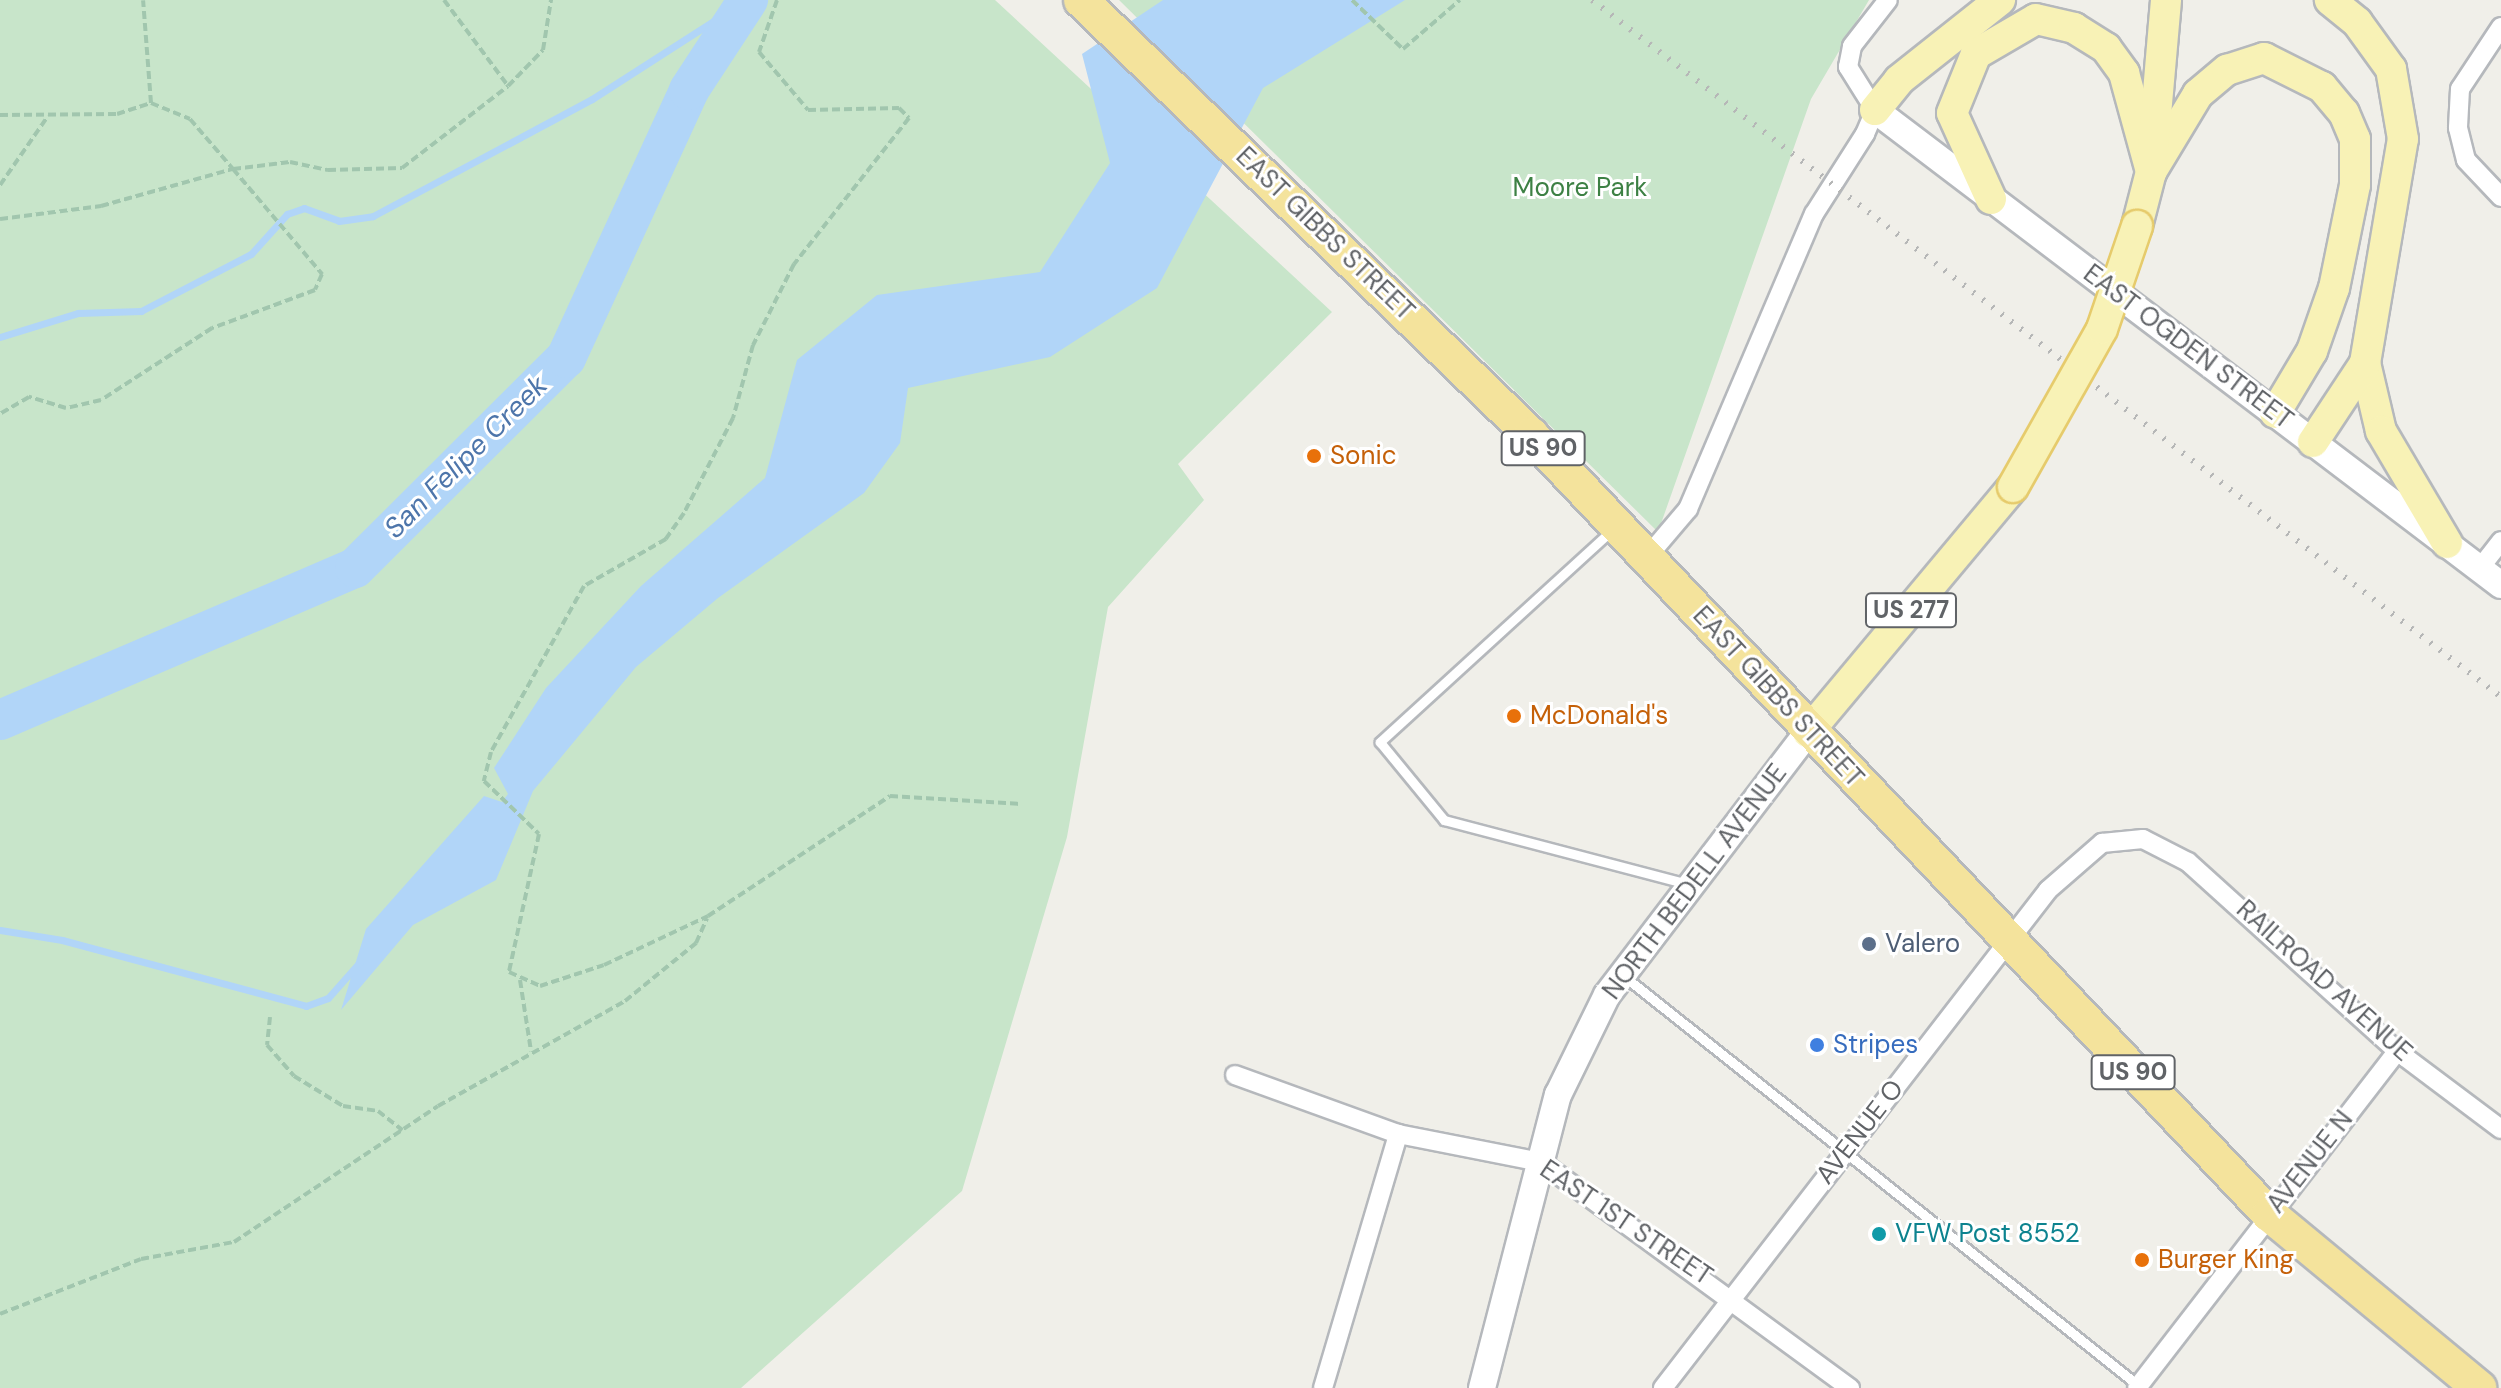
<!DOCTYPE html>
<style>
body{margin:0}
#map{position:relative;width:2501px;height:1388px;overflow:hidden;background:#f0efe9;font-family:"DM Sans",sans-serif}
div>[style]{position:absolute}
.green>*{inset:0;background:#c8e5ca}
.water>*{inset:0;background:#b1d5f8}
.stream>*{height:7px;margin:-3.5px;padding:0 3.5px;transform-origin:3.5px;border-radius:3.5px;background:#b1d5f8}
.river>*{height:40px;margin:-20px;padding:0 20px;transform-origin:20px;border-radius:20px;background:#b1d5f8}
.path>*{height:4px;margin-top:-2px;transform-origin:0;background:repeating-linear-gradient(90deg,#a1c6ae 0 8px,transparent 0 12px)}
.roads{filter:drop-shadow(2px 0 #b5b8bc) drop-shadow(-2px 0 #b5b8bc) drop-shadow(0 2px #b5b8bc) drop-shadow(0 -2px #b5b8bc)}
.lane>*{height:9px;margin:-4.5px;padding:0 4.5px;transform-origin:4.5px;border-radius:4.5px;background:#fff}
.street>*{height:18px;margin:-9px;padding:0 9px;transform-origin:9px;border-radius:9px;background:#fff}
.secondary>*{height:26px;margin:-13px;padding:0 13px;transform-origin:13px;border-radius:13px;background:#fff}
.primary>*{height:30px;margin:-15px;padding:0 15px;transform-origin:15px;border-radius:15px;background:#f8f2b6}
.highway>*{height:34px;margin:-17px;padding:0 17px;transform-origin:17px;border-radius:17px;background:#f4e39c}
.rail>*{height:6px;margin-top:-3px;transform-origin:0;background:repeating-linear-gradient(90deg,#b6b7b7 0 2px,transparent 0 12px)}
.bridges{filter:drop-shadow(2px 0 #e6cb6c) drop-shadow(-2px 0 #e6cb6c) drop-shadow(0 2px #e6cb6c) drop-shadow(0 -2px #e6cb6c)}
.primary-bridge>*{height:30px;margin:-15px;padding:0 15px;transform-origin:15px;border-radius:15px;background:#f8f2b6}
.dots>*{width:22px;height:22px;translate:-50% -50%;box-sizing:border-box;border:4px solid #fff;border-radius:50%}
span{translate:-50% -50%;white-space:nowrap;text-align:center;line-height:1.15;-webkit-text-stroke:6px #fff;paint-order:stroke}
.shield-label span{padding:2px 6px;background:#fff;border:2px solid;border-radius:6px;-webkit-text-stroke-width:0}
.shield-label{font-size:24px;color:#606367;font-weight:700}
.park-label{font-size:26px;color:#3d8144}
.street-label{font-size:26px;color:#606367}
.food-label{font-size:26px;color:#c56008}
.left{translate:0 -50%;text-align:left}
.service-label{font-size:26px;color:#4e5e75}
.shop-label{font-size:26px;color:#366cbe}
.culture-label{font-size:26px;color:#0d838f}
.water-label{font-size:28px;color:#4d75aa;font-style:italic}
</style>
<div id="map">
<div class="green">
<i style="clip-path:polygon(0 0,995px 0,1332px 312px,1178px 464px,1204px 500px,1108px 607px,1067px 837px,962px 1191px,741px 1388px,0 1388px)"></i>
<i style="clip-path:polygon(1119px 0,1869px 0,1811px 99px,1658px 532px)"></i>
</div>
<div class="water">
<i style="clip-path:polygon(1163px 0,1405px 0,1263px 88px,1157px 288px,1050px 357px,908px 388px,900px 443px,864px 493px,718px 598px,636px 667px,533px 791px,496px 880px,413px 925px,341px 1010px,366px 929px,484px 796px,502px 802px,508px 794px,494px 768px,546px 688px,641px 586px,765px 478px,797px 360px,877px 295px,1040px 272px,1110px 163px,1082px 54px)"></i>
</div>
<div class="stream">
<i style="left:0;top:337px;width:82px;rotate:-17.1deg"></i>
<i style="left:78px;top:313px;width:63px;rotate:-1.8deg"></i>
<i style="left:141px;top:311px;width:124px;rotate:-27.4deg"></i>
<i style="left:251px;top:254px;width:54px;rotate:-48deg"></i>
<i style="left:287px;top:214px;width:18px;rotate:-19deg"></i>
<i style="left:304px;top:208px;width:37px;rotate:20deg"></i>
<i style="left:339px;top:221px;width:34px;rotate:-8deg"></i>
<i style="left:373px;top:216px;width:248px;rotate:-28.1deg"></i>
<i style="left:592px;top:99px;width:183px;rotate:-32.7deg"></i>
<i style="left:0;top:930px;width:63px;rotate:9.2deg"></i>
<i style="left:62px;top:940px;width:253px;rotate:15.1deg"></i>
<i style="left:306px;top:1006px;width:23px;rotate:-20deg"></i>
<i style="left:328px;top:998px;width:47px;rotate:-48.5deg"></i>
</div>
<div class="river">
<i style="left:0;top:720px;width:386px;rotate:-23.2deg"></i>
<i style="left:355px;top:568px;width:298px;rotate:-44.9deg"></i>
<i style="left:566px;top:358px;width:295px;rotate:-65.3deg"></i>
<i style="left:689px;top:90px;width:108px;rotate:-56.8deg"></i>
</div>
<div class="path">
<i style="left:444px;top:0;width:107px;rotate:53.3deg"></i>
<i style="left:508px;top:86px;width:50px;rotate:-45.8deg"></i>
<i style="left:543px;top:50px;width:51px;rotate:-80.9deg"></i>
<i style="left:777px;top:0;width:55px;rotate:109.1deg"></i>
<i style="left:759px;top:52px;width:76px;rotate:49.8deg"></i>
<i style="left:808px;top:110px;width:91px;rotate:-1.3deg"></i>
<i style="left:899px;top:108px;width:14px;rotate:45deg"></i>
<i style="left:909px;top:118px;width:186px;rotate:128.2deg"></i>
<i style="left:794px;top:264px;width:91px;rotate:116.8deg"></i>
<i style="left:753px;top:345px;width:76px;rotate:105.3deg"></i>
<i style="left:733px;top:418px;width:107px;rotate:117.3deg"></i>
<i style="left:684px;top:513px;width:32px;rotate:125deg"></i>
<i style="left:666px;top:539px;width:95px;rotate:150.2deg"></i>
<i style="left:584px;top:586px;width:190px;rotate:119.3deg"></i>
<i style="left:491px;top:752px;width:30px;rotate:104deg"></i>
<i style="left:484px;top:781px;width:76px;rotate:43.9deg"></i>
<i style="left:539px;top:834px;width:141px;rotate:102.3deg"></i>
<i style="left:509px;top:972px;width:34px;rotate:24deg"></i>
<i style="left:540px;top:986px;width:67px;rotate:-18.2deg"></i>
<i style="left:604px;top:965px;width:115px;rotate:-25.2deg"></i>
<i style="left:708px;top:916px;width:218px;rotate:-33.4deg"></i>
<i style="left:890px;top:796px;width:130px;rotate:3.5deg"></i>
<i style="left:1352px;top:0;width:71px;rotate:43.9deg"></i>
<i style="left:1403px;top:49px;width:75px;rotate:-40.7deg"></i>
<i style="left:151px;top:103px;width:42px;rotate:22.3deg"></i>
<i style="left:190px;top:119px;width:66px;rotate:49.3deg"></i>
<i style="left:233px;top:169px;width:57px;rotate:-7deg"></i>
<i style="left:290px;top:162px;width:39px;rotate:12deg"></i>
<i style="left:328px;top:170px;width:74px;rotate:-1.5deg"></i>
<i style="left:402px;top:168px;width:134px;rotate:-37.7deg"></i>
<i style="left:0;top:115px;width:117px;rotate:-0.5deg"></i>
<i style="left:117px;top:114px;width:36px;rotate:-18deg"></i>
<i style="left:151px;top:103px;width:103px;rotate:-94.4deg"></i>
<i style="left:0;top:185px;width:84px;rotate:-55.2deg"></i>
<i style="left:0;top:219px;width:102px;rotate:-7.3deg"></i>
<i style="left:101px;top:206px;width:137px;rotate:-15.7deg"></i>
<i style="left:233px;top:169px;width:138px;rotate:49.7deg"></i>
<i style="left:322px;top:274px;width:17px;rotate:114deg"></i>
<i style="left:315px;top:290px;width:110px;rotate:159.7deg"></i>
<i style="left:212px;top:328px;width:132px;rotate:147deg"></i>
<i style="left:101px;top:400px;width:36px;rotate:167deg"></i>
<i style="left:66px;top:408px;width:39px;rotate:-163deg"></i>
<i style="left:29px;top:397px;width:34px;rotate:150deg"></i>
<i style="left:520px;top:980px;width:72px;rotate:81.2deg"></i>
<i style="left:270px;top:1017px;width:28px;rotate:96deg"></i>
<i style="left:267px;top:1045px;width:41px;rotate:48.9deg"></i>
<i style="left:294px;top:1076px;width:57px;rotate:31.5deg"></i>
<i style="left:343px;top:1106px;width:35px;rotate:8deg"></i>
<i style="left:378px;top:1111px;width:31px;rotate:38deg"></i>
<i style="left:0;top:1314px;width:151px;rotate:-21.3deg"></i>
<i style="left:141px;top:1259px;width:95px;rotate:-10.4deg"></i>
<i style="left:234px;top:1242px;width:245px;rotate:-33.7deg"></i>
<i style="left:438px;top:1106px;width:214px;rotate:-29.3deg"></i>
<i style="left:625px;top:1001px;width:92px;rotate:-39.2deg"></i>
<i style="left:696px;top:943px;width:27px;rotate:-66deg"></i>
</div>
<div class="roads">
<div class="lane">
<i style="left:1613px;top:529px;width:316px;rotate:137.6deg"></i>
<i style="left:1380px;top:742px;width:101px;rotate:50.6deg"></i>
<i style="left:1444px;top:820px;width:252px;rotate:14.7deg"></i>
<i style="left:1625px;top:977px;width:657px;rotate:38.51deg"></i>
</div>
<div class="street">
<i style="left:2501px;top:27px;width:74px;rotate:123.5deg"></i>
<i style="left:2460px;top:89px;width:39px;rotate:93deg"></i>
<i style="left:2458px;top:128px;width:33px;rotate:76deg"></i>
<i style="left:2466px;top:160px;width:51px;rotate:46.6deg"></i>
<i style="left:1648px;top:556px;width:62px;rotate:-49.6deg"></i>
<i style="left:1688px;top:509px;width:321px;rotate:-66.9deg"></i>
<i style="left:1814px;top:214px;width:95px;rotate:-57.5deg"></i>
<i style="left:1865px;top:134px;width:26px;rotate:-67deg"></i>
<i style="left:1875px;top:110px;width:51px;rotate:-122.1deg"></i>
<i style="left:1848px;top:67px;width:21px;rotate:-79deg"></i>
<i style="left:1852px;top:46px;width:58px;rotate:-52deg"></i>
<i style="left:2480px;top:568px;width:34px;rotate:-52deg"></i>
<i style="left:1235px;top:1075px;width:173px;rotate:19.9deg"></i>
<i style="left:1398px;top:1134px;width:146px;rotate:11.1deg"></i>
<i style="left:1541px;top:1162px;width:383px;rotate:36.2deg"></i>
<i style="left:1323px;top:1388px;width:265px;rotate:-73.5deg"></i>
<i style="left:1663px;top:1388px;width:629px;rotate:-52.29deg"></i>
<i style="left:2048px;top:890px;width:72px;rotate:-41deg"></i>
<i style="left:2102px;top:843px;width:41px;rotate:-5.6deg"></i>
<i style="left:2143px;top:839px;width:51px;rotate:27.1deg"></i>
<i style="left:2188px;top:862px;width:282px;rotate:42.1deg"></i>
<i style="left:2397px;top:1051px;width:130px;rotate:36.9deg"></i>
<i style="left:2137px;top:1388px;width:426px;rotate:-52.3deg"></i>
</div>
<div class="secondary">
<i style="left:1875px;top:110px;width:786px;rotate:37.19deg"></i>
<i style="left:1482px;top:1388px;width:303px;rotate:-75.5deg"></i>
<i style="left:1558px;top:1095px;width:111px;rotate:-63.9deg"></i>
<i style="left:1607px;top:995px;width:331px;rotate:-52.6deg"></i>
</div>
<div class="primary">
<i style="left:1875px;top:110px;width:38px;rotate:-51deg"></i>
<i style="left:1899px;top:80px;width:129px;rotate:-38.4deg"></i>
<i style="left:2151px;top:172px;width:91px;rotate:-58.9deg"></i>
<i style="left:2198px;top:94px;width:38px;rotate:-40deg"></i>
<i style="left:2227px;top:70px;width:39px;rotate:-18deg"></i>
<i style="left:2264px;top:58px;width:65px;rotate:26.6deg"></i>
<i style="left:2322px;top:87px;width:34px;rotate:50deg"></i>
<i style="left:2344px;top:113px;width:28px;rotate:67deg"></i>
<i style="left:2355px;top:139px;width:46px;rotate:90deg"></i>
<i style="left:2355px;top:185px;width:105px;rotate:101.5deg"></i>
<i style="left:2334px;top:288px;width:67px;rotate:109.2deg"></i>
<i style="left:2312px;top:351px;width:72px;rotate:120.8deg"></i>
<i style="left:1991px;top:199px;width:94px;rotate:-114.4deg"></i>
<i style="left:1952px;top:113px;width:64px;rotate:-67.9deg"></i>
<i style="left:1976px;top:54px;width:69px;rotate:-30.3deg"></i>
<i style="left:2036px;top:19px;width:39px;rotate:13deg"></i>
<i style="left:2074px;top:28px;width:38px;rotate:32deg"></i>
<i style="left:2106px;top:48px;width:31px;rotate:54deg"></i>
<i style="left:2124px;top:73px;width:103px;rotate:74.7deg"></i>
<i style="left:2137px;top:226px;width:56px;rotate:-75.5deg"></i>
<i style="left:2151px;top:172px;width:173px;rotate:-85deg"></i>
<i style="left:2365px;top:363px;width:70px;rotate:76.8deg"></i>
<i style="left:2381px;top:431px;width:130px;rotate:59.5deg"></i>
<i style="left:2313px;top:442px;width:95px;rotate:-56.6deg"></i>
<i style="left:2365px;top:363px;width:227px;rotate:-80.4deg"></i>
<i style="left:2403px;top:139px;width:71px;rotate:-99.7deg"></i>
<i style="left:2391px;top:69px;width:58px;rotate:-125.9deg"></i>
<i style="left:2357px;top:22px;width:35px;rotate:-141deg"></i>
<i style="left:1808px;top:732px;width:319px;rotate:-50.1deg"></i>
</div>
<div class="highway">
<i style="left:1081px;top:0;width:626px;rotate:44.03deg"></i>
<i style="left:1531px;top:435px;width:1073px;rotate:46.55deg"></i>
<i style="left:2269px;top:1214px;width:273px;rotate:39.6deg"></i>
</div>
</div>
<div class="rail">
<i style="left:1592px;top:0;width:1145px;rotate:37.48deg"></i>
</div>
<div class="bridges">
<div class="primary-bridge">
<i style="left:2013px;top:487px;width:181px;rotate:-60.6deg"></i>
<i style="left:2102px;top:329px;width:109px;rotate:-71.2deg"></i>
</div>
</div>
<div class="dots">
<i style="left:1314px;top:456px;background:#e8710a"></i>
<i style="left:1514px;top:716px;background:#e8710a"></i>
<i style="left:1869px;top:944px;background:#5c6f8a"></i>
<i style="left:1817px;top:1045px;background:#3f7fe0"></i>
<i style="left:1879px;top:1234px;background:#0f9aa8"></i>
<i style="left:2142px;top:1260px;background:#e8710a"></i>
</div>
<div class="shield-label">
<span style="left:1543px;top:448px">US 90</span>
<span style="left:1911px;top:610px">US 277</span>
<span style="left:2133px;top:1072px">US 90</span>
</div>
<div class="park-label">
<span style="left:1580px;top:188px">Moore Park</span>
</div>
<div class="street-label">
<span style="left:1325px;top:234px;rotate:44deg">EAST GIBBS STREET</span>
<span style="left:2188px;top:347px;rotate:37deg">EAST OGDEN STREET</span>
<span style="left:1778px;top:697px;rotate:47deg">EAST GIBBS STREET</span>
<span style="left:1695px;top:882px;rotate:-53deg">NORTH BEDELL AVENUE</span>
<span style="left:2324px;top:981px;rotate:42deg">RAILROAD AVENUE</span>
<span style="left:1860px;top:1132px;rotate:-52deg">AVENUE O</span>
<span style="left:2310px;top:1162px;rotate:-52deg">AVENUE N</span>
<span style="left:1626px;top:1223px;rotate:34deg">EAST 1ST STREET</span>
</div>
<div class="food-label">
<span class="left" style="left:1330px;top:456px">Sonic</span>
<span class="left" style="left:1530px;top:716px">McDonald's</span>
<span class="left" style="left:2158px;top:1260px">Burger King</span>
</div>
<div class="service-label">
<span class="left" style="left:1885px;top:944px">Valero</span>
</div>
<div class="shop-label">
<span class="left" style="left:1833px;top:1045px">Stripes</span>
</div>
<div class="culture-label">
<span class="left" style="left:1895px;top:1234px">VFW Post 8552</span>
</div>
<div class="water-label">
<span style="left:466px;top:457px;rotate:-45deg">San Felipe Creek</span>
</div>
</div>
